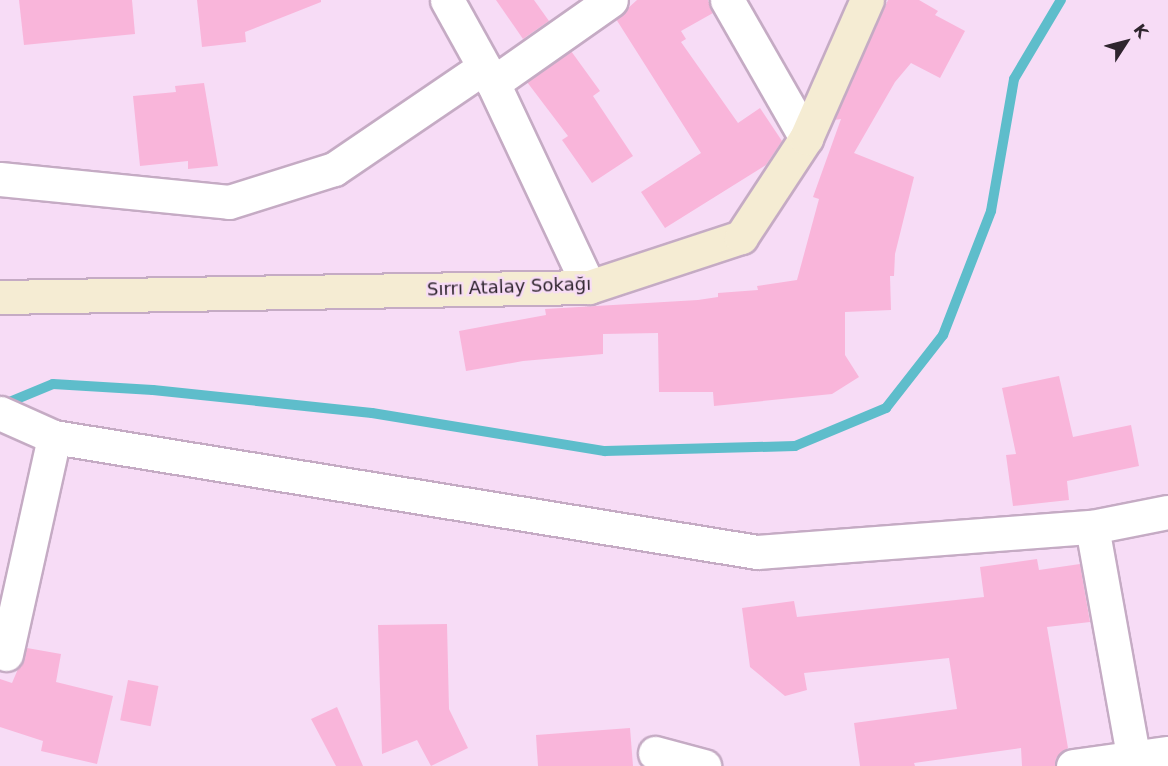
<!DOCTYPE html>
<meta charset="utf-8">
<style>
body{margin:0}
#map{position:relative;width:1168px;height:766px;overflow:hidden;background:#f7dcf6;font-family:"DejaVu Sans",sans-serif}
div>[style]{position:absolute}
.stream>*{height:10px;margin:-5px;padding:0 5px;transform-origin:5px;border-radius:5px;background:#5ebdcb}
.building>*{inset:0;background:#f9b5da;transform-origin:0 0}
.roads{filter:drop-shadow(2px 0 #c5abc4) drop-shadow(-2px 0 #c5abc4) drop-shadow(0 2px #c5abc4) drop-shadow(0 -2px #c5abc4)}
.minor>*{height:33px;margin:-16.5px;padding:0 16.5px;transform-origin:16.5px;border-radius:16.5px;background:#fff}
.secondary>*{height:33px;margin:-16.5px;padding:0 16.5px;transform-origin:16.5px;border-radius:16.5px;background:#f5ecd3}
span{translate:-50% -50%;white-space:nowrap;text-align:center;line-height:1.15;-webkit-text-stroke:4.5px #f7dcf6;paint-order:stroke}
.street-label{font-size:18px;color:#2f252e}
.north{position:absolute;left:1096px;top:12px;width:60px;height:60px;-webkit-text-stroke:4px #f7dcf6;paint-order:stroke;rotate:54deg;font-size:16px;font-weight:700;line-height:24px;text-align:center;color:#2f252e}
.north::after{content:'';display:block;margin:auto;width:21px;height:27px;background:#2f252e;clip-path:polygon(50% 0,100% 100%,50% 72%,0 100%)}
</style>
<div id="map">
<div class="stream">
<i style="left:0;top:406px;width:57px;rotate:-22.5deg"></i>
<i style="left:53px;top:384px;width:100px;rotate:3.4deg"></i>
<i style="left:153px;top:390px;width:220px;rotate:6deg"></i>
<i style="left:372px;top:413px;width:236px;rotate:9.3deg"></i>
<i style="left:605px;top:451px;width:190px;rotate:-1.5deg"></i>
<i style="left:795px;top:446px;width:99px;rotate:-22.7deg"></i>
<i style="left:886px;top:408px;width:93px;rotate:-52deg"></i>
<i style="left:943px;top:335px;width:133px;rotate:-68.8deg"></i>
<i style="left:991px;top:211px;width:134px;rotate:-80.1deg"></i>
<i style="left:1014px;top:79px;width:92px;rotate:-59.3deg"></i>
</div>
<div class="building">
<i style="clip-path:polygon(19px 0,132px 0,135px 34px,24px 45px)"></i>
<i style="clip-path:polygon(197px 0,321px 0,321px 2px,245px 32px,246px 42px,202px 47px)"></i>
<i style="clip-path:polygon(496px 0,534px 0,549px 21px,523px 39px)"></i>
<i style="clip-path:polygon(637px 0,708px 0,713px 13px,681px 31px,686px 39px,681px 42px,738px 123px,760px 108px,782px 141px,766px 165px,665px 228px,641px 192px,701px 153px,616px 19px)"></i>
<i style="clip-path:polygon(888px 0,919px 0,938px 11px,935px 15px,965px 31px,940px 78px,911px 63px,895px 82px,854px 153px,914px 177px,895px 254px,894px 276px,890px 276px,891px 310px,845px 312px,845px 355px,859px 377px,832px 394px,714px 406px,713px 392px,659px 392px,658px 333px,603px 334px,603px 354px,523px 361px,466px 371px,459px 331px,546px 315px,545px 309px,698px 300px,718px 297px,718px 293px,758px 290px,757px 286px,797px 280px,819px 199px,813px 197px,841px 119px,834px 120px)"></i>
<i style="clip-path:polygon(571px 51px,600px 91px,593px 96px,633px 156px,592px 183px,562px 140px,568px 136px,527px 82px)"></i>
<i style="clip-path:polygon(204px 83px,218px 166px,188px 169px,188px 161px,140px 166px,133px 96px,176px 92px,175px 86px)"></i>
<i style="clip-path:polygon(1059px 376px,1073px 437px,1131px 425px,1139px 466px,1067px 481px,1069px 500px,1013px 506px,1006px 455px,1016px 454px,1002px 388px)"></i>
<i style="clip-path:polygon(1037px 559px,1039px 570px,1080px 564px,1090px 622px,1047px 627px,1068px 748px,1056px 758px,1055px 766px,1022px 766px,1021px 748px,914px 763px,915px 766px,860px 766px,854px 723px,957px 709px,949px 658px,804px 673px,807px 690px,785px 696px,750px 667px,742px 608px,794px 601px,797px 617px,984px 597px,980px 567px)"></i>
<i style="clip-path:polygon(447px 624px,449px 709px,468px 748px,431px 766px,417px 740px,382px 754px,378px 625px)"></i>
<i style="clip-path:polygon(27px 648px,61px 654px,56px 682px,113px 696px,97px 764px,41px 751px,43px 741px,0 727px,0 679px,12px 683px)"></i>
<i style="left:128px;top:680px;width:31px;height:41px;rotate:11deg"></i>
<i style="clip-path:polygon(337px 707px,363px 766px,336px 766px,311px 719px)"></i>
<i style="clip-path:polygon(630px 728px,633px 766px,538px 766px,536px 735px)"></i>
</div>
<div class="roads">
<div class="minor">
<i style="left:447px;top:0;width:95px;rotate:61deg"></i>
<i style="left:493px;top:83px;width:225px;rotate:64.8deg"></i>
<i style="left:727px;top:0;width:159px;rotate:60.2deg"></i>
<i style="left:493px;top:83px;width:144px;rotate:-35.1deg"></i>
<i style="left:0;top:179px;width:230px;rotate:5.7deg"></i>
<i style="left:229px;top:202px;width:110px;rotate:-17.4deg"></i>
<i style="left:334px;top:169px;width:181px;rotate:-34.2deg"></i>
<i style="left:0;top:413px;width:59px;rotate:24deg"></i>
<i style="left:54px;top:437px;width:712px;rotate:9.29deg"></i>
<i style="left:757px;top:552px;width:336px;rotate:-4.3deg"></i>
<i style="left:1092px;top:527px;width:77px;rotate:-11.2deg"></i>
<i style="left:1092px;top:527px;width:243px;rotate:79.8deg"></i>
<i style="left:6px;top:654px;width:222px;rotate:-77.5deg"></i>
<i style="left:655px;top:753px;width:51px;rotate:14.9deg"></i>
<i style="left:1073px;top:766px;width:96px;rotate:-7.8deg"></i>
</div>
<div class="secondary">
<i style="left:0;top:297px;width:589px;rotate:-0.97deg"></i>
<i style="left:589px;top:287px;width:160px;rotate:-18.2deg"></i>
<i style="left:741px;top:237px;width:118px;rotate:-56.7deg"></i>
<i style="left:806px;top:138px;width:151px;rotate:-66.2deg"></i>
</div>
</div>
<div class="street-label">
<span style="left:509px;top:287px;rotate:-2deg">Sırrı Atalay Sokağı</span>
</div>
<div class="north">K</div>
</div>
